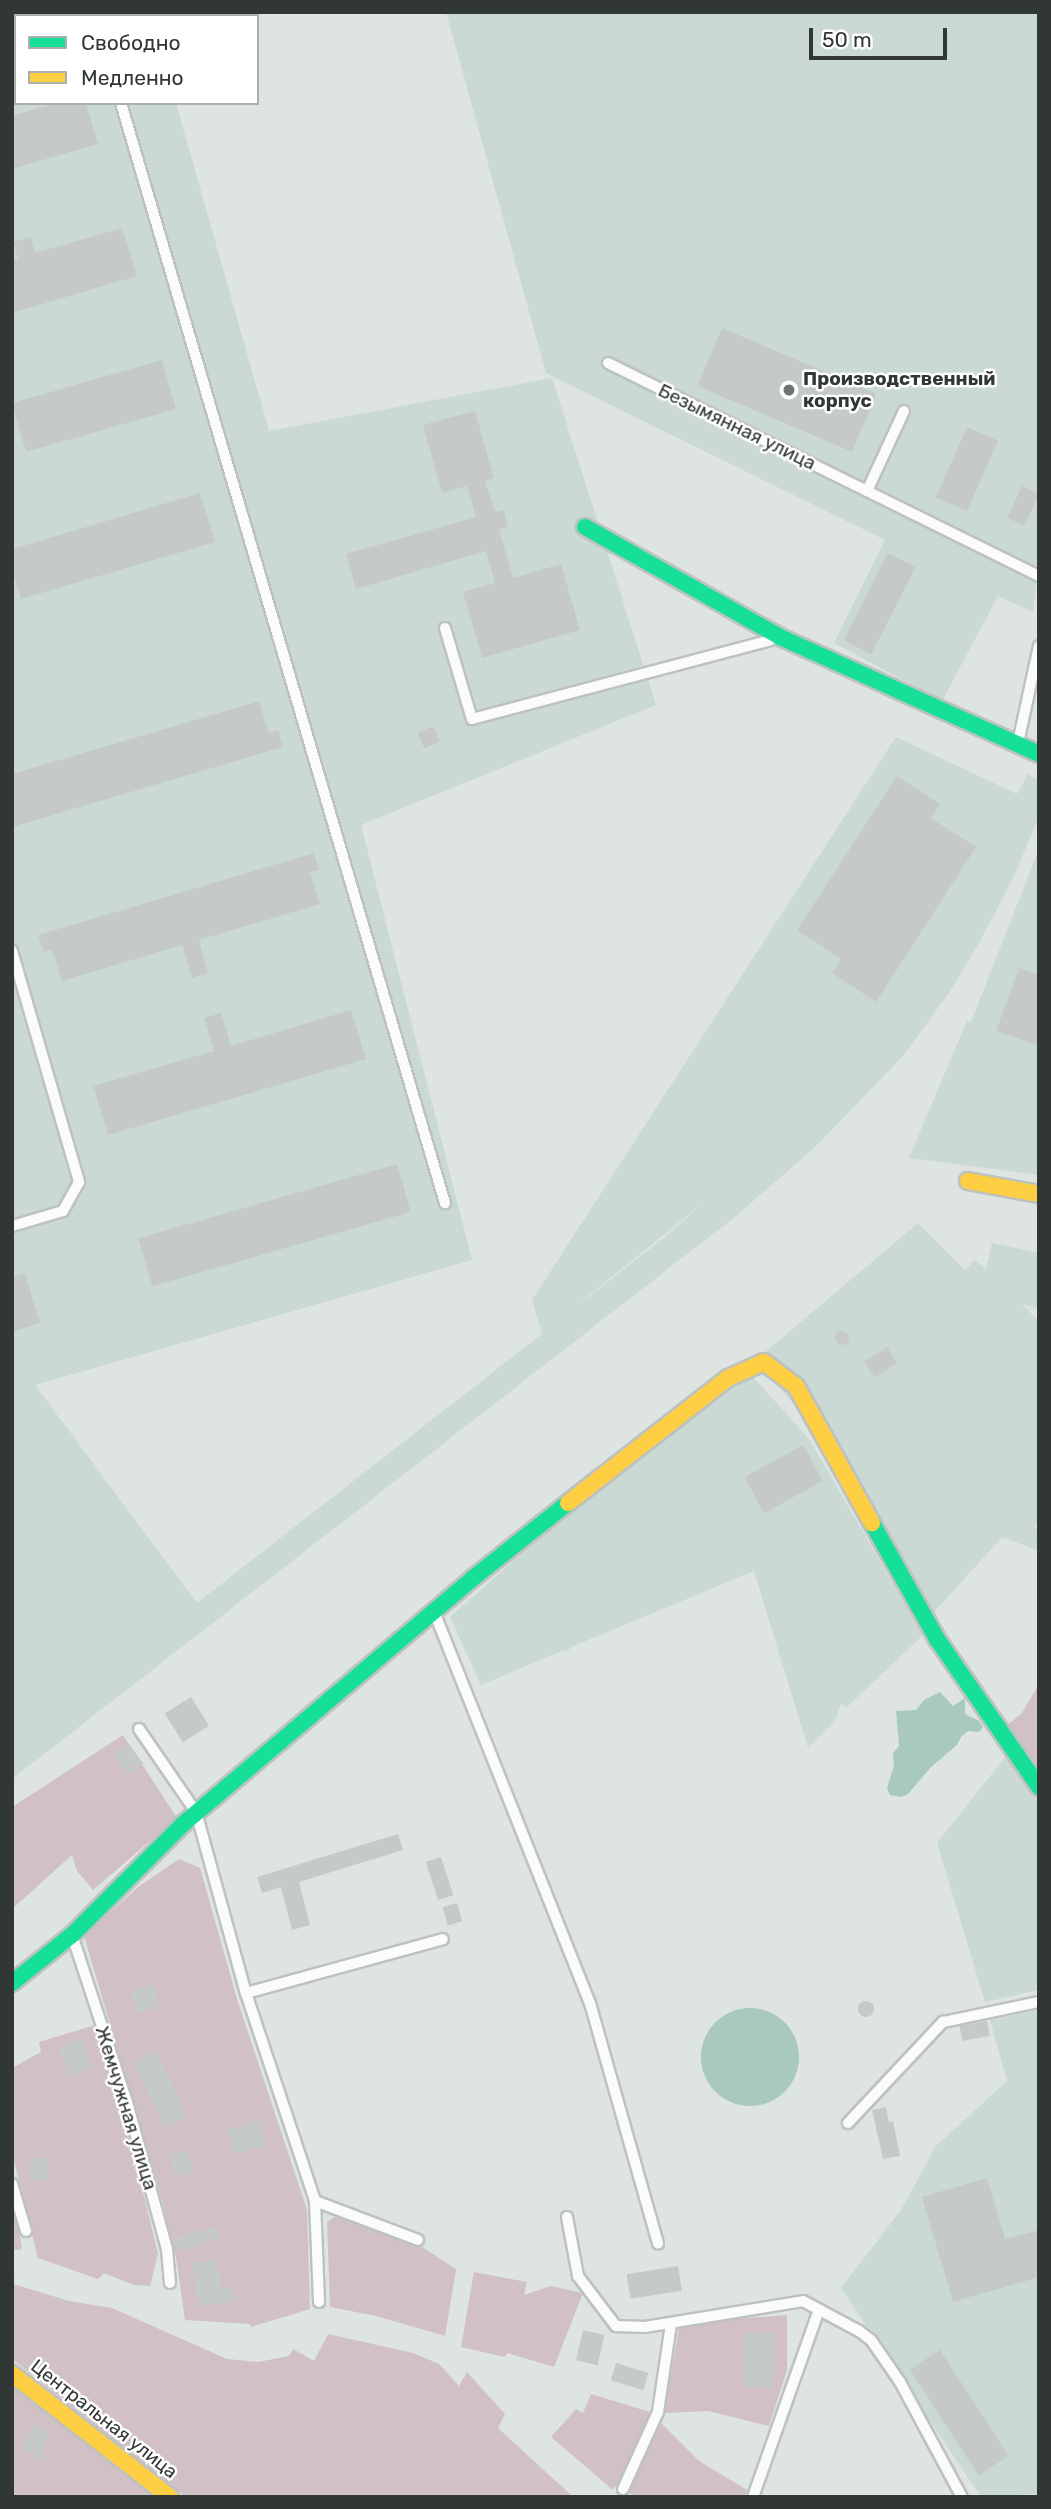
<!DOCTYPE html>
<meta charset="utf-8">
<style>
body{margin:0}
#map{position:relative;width:1051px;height:2509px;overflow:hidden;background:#dde4e1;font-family:Rubik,sans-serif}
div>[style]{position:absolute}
.built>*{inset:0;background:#cad9d3}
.green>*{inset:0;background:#d1c1c7}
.water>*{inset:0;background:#a9c9bd}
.round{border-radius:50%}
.building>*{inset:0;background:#c5cac8;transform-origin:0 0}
.roads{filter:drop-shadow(2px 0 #bdc2c0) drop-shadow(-2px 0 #bdc2c0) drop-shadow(0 2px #bdc2c0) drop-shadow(0 -2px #bdc2c0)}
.lane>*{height:10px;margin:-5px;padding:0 5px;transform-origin:5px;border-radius:5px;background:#fafbfa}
.fast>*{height:16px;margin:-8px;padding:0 8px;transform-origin:8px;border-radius:8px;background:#16e098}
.slow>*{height:16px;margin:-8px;padding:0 8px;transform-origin:8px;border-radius:8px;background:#ffcf43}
.dots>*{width:19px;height:19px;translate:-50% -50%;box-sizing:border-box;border:4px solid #fff;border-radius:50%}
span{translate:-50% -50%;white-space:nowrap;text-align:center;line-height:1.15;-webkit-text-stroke:5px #fff;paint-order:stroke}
.poi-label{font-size:19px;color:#313735;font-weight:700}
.left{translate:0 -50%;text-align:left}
.street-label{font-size:19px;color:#313735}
.frame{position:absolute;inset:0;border:14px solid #313735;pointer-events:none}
.legend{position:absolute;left:14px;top:14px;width:245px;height:91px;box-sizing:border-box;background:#fff;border:2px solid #adafae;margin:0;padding:9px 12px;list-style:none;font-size:21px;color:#313735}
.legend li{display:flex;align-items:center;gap:14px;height:35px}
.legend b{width:35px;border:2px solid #adafae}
.scale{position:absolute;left:809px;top:28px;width:138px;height:32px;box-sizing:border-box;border:4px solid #313735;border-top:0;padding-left:9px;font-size:21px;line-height:24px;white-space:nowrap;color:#313735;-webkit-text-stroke:5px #fff;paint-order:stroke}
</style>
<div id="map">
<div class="built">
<i style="clip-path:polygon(evenodd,12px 12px,150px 12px,151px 16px,16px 16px,16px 103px,176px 103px,269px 431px,552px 378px,656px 705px,361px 825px,472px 1260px,35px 1385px,197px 1603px,542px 1334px,532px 1300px,896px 737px,1017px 794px,1028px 774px,1036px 779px,1039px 772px,1039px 817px,1012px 880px,979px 943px,951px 990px,903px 1056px,816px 1146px,736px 1216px,12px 1779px,12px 12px,703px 1203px,665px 1237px,581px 1303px,581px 1302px,703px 1203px)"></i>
<i style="clip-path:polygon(446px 12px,1039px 12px,1039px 561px,1033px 612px,998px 596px,942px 701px,834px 643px,885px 540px,546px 373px)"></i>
<i style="clip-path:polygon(1039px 849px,1039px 1175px,909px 1158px,967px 1021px,971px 1022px)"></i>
<i style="clip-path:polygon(918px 1223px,965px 1270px,975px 1260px,986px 1270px,992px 1243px,1039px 1253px,1039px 1309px,1022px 1304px,1039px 1322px,1039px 1524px,1034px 1526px,1039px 1531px,1039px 1551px,1002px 1537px,926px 1621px,835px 1455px,757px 1359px)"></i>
<i style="clip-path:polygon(747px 1370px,809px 1439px,923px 1635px,847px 1707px,841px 1704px,835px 1721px,808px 1748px,754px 1571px,571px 1647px,566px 1653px,564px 1650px,481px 1685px,450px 1617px,622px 1464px)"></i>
<i style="clip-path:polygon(1009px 1752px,1039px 1793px,1039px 1990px,985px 2002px,937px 1843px)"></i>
<i style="clip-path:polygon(1039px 2010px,1039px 2494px,981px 2497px,841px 2288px,901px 2210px,936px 2146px,1007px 2081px,990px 2020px)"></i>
</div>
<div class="green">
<i style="clip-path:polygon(1039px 1684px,1039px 1778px,1005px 1727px,1022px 1713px)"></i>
<i style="clip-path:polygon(123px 1735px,177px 1818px,93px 1890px,77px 1871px,72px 1855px,12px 1909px,12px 1807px)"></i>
<i style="clip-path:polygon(179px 1859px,200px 1868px,237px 1999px,307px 2210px,310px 2309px,251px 2327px,250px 2324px,185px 2320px,176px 2257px,162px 2201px,84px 1936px,138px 1887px)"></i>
<i style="clip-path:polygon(95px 2025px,129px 2133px,158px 2254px,150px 2286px,134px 2285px,104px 2273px,98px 2279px,38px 2258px,12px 2153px,12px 2068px,41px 2052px,39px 2042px)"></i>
<i style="clip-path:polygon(12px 2208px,22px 2246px,20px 2250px,12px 2249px)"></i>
<i style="clip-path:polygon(338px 2215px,422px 2247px,456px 2269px,445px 2336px,376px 2316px,330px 2307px,327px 2222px)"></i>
<i style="clip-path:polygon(474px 2272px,527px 2282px,524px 2295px,551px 2286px,583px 2293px,554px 2367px,507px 2353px,505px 2357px,461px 2347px)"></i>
<i style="clip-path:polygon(12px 2278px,15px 2279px,13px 2284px,69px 2301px,112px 2308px,227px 2359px,258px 2362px,289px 2356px,293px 2349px,314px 2361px,328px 2334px,413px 2353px,439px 2364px,459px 2386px,467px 2372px,505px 2414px,498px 2428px,572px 2496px,186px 2497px,12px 2359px)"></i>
<i style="clip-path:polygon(787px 2315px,787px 2370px,769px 2426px,708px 2411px,664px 2413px,679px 2328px,707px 2321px)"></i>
<i style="clip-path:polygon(12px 2382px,157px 2497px,12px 2497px)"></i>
<i style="clip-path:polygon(591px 2394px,650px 2412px,622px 2477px,613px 2490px,551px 2437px,576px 2409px,583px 2413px)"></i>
<i style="clip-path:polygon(659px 2421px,699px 2461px,747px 2490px,745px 2497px,634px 2497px,628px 2491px)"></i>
</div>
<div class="water">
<i style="clip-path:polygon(940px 1692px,953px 1706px,965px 1698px,965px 1714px,979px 1721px,983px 1727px,979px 1732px,968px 1731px,961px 1737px,957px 1745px,931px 1767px,908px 1794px,901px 1797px,890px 1795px,887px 1788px,894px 1766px,893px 1753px,899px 1746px,896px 1711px,916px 1710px,924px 1700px)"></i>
<i class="round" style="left:701px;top:2008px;width:98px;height:98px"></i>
</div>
<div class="building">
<i style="clip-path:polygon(56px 103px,86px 103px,98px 144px,12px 169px,12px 116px)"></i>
<i style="clip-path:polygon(122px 228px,137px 276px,12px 313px,12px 260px,18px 258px,13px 242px,31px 237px,35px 253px)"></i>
<i style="left:722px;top:328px;width:168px;height:63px;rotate:23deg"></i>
<i style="left:162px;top:360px;width:51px;height:156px;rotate:74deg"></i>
<i style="clip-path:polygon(475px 411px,494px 478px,485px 481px,495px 512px,504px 510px,508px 527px,499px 529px,513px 578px,561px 564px,580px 630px,482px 658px,463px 592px,495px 583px,486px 551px,356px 589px,346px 554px,476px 517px,467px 486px,442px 493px,423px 425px)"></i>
<i style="left:967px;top:427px;width:34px;height:77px;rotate:24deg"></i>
<i style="left:1022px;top:486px;width:19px;height:35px;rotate:25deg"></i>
<i style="clip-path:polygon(200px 493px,215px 542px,21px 599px,12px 569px,12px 549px)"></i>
<i style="left:888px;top:553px;width:31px;height:98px;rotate:27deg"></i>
<i style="clip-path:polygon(259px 701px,269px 733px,278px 730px,283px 747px,12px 827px,12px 774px)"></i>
<i style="left:433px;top:726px;width:17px;height:17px;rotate:66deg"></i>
<i style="clip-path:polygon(897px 776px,940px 804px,931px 818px,976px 847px,876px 1002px,832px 973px,841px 959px,797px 930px)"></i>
<i style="clip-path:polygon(314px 853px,319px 870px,310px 872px,320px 904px,199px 940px,208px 973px,192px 978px,182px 945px,62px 981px,52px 949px,44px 952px,38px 935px)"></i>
<i style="clip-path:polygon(1019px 968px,1039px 975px,1039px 1046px,996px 1031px)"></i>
<i style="clip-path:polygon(351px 1010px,366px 1059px,108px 1135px,93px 1086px,214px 1051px,204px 1018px,221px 1013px,231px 1046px)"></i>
<i style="left:397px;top:1164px;width:50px;height:269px;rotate:74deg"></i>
<i style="clip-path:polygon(25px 1273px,40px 1323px,12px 1332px,12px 1277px)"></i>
<i class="round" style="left:835px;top:1331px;width:14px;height:14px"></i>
<i style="left:887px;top:1347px;width:19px;height:27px;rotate:58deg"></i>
<i style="left:803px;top:1445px;width:41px;height:67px;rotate:61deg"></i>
<i style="left:191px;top:1697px;width:34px;height:31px;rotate:58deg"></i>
<i style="left:129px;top:1744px;width:24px;height:19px;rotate:54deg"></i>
<i style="clip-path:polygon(398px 1834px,403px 1850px,299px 1882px,310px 1925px,292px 1930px,281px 1887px,262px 1893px,257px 1877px)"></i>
<i style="left:441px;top:1857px;width:40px;height:16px;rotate:72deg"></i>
<i style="left:457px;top:1903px;width:19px;height:15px;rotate:74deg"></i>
<i style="left:153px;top:1985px;width:22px;height:24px;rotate:72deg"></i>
<i class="round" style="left:858px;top:2001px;width:16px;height:16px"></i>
<i style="left:987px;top:2021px;width:15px;height:28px;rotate:79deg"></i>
<i style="left:81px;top:2039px;width:31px;height:24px;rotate:69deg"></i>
<i style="left:157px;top:2051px;width:72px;height:25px;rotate:66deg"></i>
<i style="clip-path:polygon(886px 2107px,889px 2122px,893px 2121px,900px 2156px,883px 2159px,872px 2110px)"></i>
<i style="left:259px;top:2121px;width:25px;height:33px;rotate:74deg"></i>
<i style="left:188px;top:2151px;width:22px;height:18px;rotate:77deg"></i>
<i style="left:30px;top:2158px;width:19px;height:23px"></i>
<i style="clip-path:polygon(987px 2178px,1005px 2239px,1039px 2230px,1039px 2277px,953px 2302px,922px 2197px)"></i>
<i style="clip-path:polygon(216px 2227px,220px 2239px,178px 2251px,174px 2237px)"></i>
<i style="clip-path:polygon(215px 2260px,222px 2288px,231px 2287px,234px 2301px,199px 2307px,192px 2263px)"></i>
<i style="left:678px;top:2266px;width:25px;height:52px;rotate:81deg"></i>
<i style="left:583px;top:2330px;width:22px;height:31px;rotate:13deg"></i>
<i style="left:745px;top:2333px;width:29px;height:54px"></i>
<i style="left:940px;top:2350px;width:126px;height:36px;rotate:57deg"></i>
<i style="left:616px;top:2363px;width:34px;height:18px;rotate:17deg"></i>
<i style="clip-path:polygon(35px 2425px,50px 2433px,42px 2448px,45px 2462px,22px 2449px)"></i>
</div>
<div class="roads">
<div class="lane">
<i style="left:92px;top:12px;width:4px;rotate:76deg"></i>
<i style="left:121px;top:103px;width:1147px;rotate:73.59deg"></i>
<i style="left:608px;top:363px;width:481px;rotate:26.3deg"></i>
<i style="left:867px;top:491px;width:88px;rotate:-65.2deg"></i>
<i style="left:445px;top:628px;width:95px;rotate:73.5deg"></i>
<i style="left:472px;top:719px;width:309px;rotate:-14.8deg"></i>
<i style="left:1018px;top:743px;width:99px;rotate:-77.8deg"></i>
<i style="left:12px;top:951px;width:241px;rotate:73.8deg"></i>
<i style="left:79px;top:1182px;width:33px;rotate:119deg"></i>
<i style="left:63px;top:1211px;width:53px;rotate:163.6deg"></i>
<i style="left:435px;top:1614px;width:419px;rotate:68.3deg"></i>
<i style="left:590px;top:2003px;width:250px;rotate:74.2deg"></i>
<i style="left:139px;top:1729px;width:101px;rotate:55.5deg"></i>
<i style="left:196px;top:1812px;width:188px;rotate:74.6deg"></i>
<i style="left:246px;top:1993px;width:219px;rotate:71.6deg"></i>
<i style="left:315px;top:2201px;width:101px;rotate:87.7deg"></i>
<i style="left:73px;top:1938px;width:173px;rotate:71.8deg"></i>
<i style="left:127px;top:2102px;width:152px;rotate:74.8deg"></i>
<i style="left:167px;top:2249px;width:34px;rotate:85deg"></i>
<i style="left:246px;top:1993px;width:204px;rotate:-15.3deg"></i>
<i style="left:848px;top:2123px;width:139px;rotate:-46.8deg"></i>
<i style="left:943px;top:2022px;width:98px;rotate:-11.8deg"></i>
<i style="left:12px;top:2184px;width:49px;rotate:73.4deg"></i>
<i style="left:315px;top:2201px;width:110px;rotate:20.7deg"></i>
<i style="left:567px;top:2217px;width:60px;rotate:79.4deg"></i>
<i style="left:578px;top:2276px;width:63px;rotate:52.8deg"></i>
<i style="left:616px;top:2326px;width:29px;rotate:2deg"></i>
<i style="left:645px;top:2327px;width:160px;rotate:-9.3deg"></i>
<i style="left:803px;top:2301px;width:64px;rotate:28.2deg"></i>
<i style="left:859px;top:2331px;width:15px;rotate:37deg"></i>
<i style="left:871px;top:2340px;width:51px;rotate:55.4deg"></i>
<i style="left:900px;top:2382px;width:131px;rotate:61.7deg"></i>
<i style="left:623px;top:2489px;width:85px;rotate:-65.6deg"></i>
<i style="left:658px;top:2412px;width:89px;rotate:-81.6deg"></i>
<i style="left:753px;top:2497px;width:198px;rotate:-70.6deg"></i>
</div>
<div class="fast">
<i style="left:585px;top:527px;width:224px;rotate:29.4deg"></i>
<i style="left:780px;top:637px;width:284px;rotate:24.3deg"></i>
<i style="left:872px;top:1523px;width:133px;rotate:60.7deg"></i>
<i style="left:937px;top:1639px;width:180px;rotate:55.4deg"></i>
<i style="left:12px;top:1983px;width:77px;rotate:-38.7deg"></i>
<i style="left:72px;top:1935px;width:156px;rotate:-45deg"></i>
<i style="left:182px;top:1825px;width:382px;rotate:-40.3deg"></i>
<i style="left:473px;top:1578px;width:121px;rotate:-38.3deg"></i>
</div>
<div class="slow">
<i style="left:968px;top:1181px;width:72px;rotate:10.4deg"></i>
<i style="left:568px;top:1503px;width:203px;rotate:-38deg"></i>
<i style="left:728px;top:1378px;width:39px;rotate:-24deg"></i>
<i style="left:764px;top:1362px;width:40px;rotate:37deg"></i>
<i style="left:796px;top:1386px;width:157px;rotate:61deg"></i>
<i style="left:12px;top:2374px;width:200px;rotate:37.9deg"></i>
</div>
</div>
<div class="dots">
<i style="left:789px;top:390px;background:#6d7471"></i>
</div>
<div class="poi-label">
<span class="left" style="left:803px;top:390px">Производственный<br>корпус</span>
</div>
<div class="street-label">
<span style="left:737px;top:427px;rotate:26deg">Безымянная улица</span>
<span style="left:126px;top:2108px;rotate:73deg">Жемчужная улица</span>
<span style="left:104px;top:2419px;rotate:38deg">Центральная улица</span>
</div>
<div class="frame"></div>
<ul class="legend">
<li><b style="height:9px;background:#16e098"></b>Свободно</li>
<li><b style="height:9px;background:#ffcf43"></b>Медленно</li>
</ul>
<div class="scale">50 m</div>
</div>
